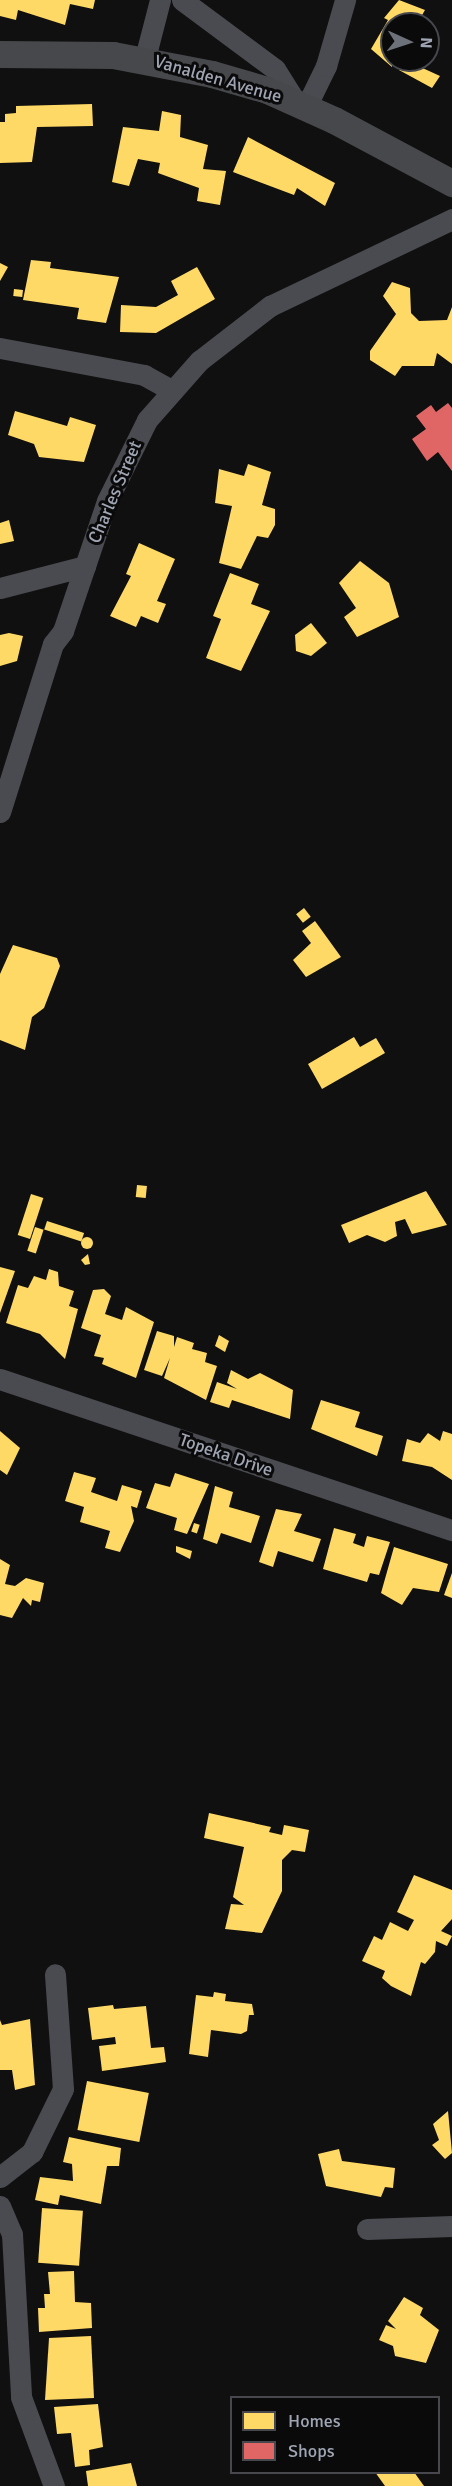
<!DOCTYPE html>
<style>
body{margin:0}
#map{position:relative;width:452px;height:2486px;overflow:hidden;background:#101010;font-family:Signika,sans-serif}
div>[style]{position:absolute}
.homes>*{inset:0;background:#ffd966;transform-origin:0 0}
.round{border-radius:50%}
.shops>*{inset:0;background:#e06666}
.minor>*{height:21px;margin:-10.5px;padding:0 10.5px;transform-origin:10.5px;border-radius:10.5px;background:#4a4b50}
.major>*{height:27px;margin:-13.5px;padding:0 13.5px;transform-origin:13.5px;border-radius:13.5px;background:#46484b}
span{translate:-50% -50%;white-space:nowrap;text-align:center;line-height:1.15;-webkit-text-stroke:6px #0a0a0b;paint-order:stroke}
.street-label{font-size:18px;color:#9fa5b3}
.legend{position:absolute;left:230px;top:2396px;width:210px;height:78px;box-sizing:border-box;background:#0a0a0b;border:2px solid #46484e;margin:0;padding:8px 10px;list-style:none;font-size:18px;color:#9fa5b3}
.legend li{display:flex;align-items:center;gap:12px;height:30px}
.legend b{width:30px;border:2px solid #46484e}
.north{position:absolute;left:380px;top:12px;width:60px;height:60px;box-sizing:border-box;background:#0a0a0b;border:2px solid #46484e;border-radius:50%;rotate:93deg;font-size:16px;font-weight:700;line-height:24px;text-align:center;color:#9fa5b3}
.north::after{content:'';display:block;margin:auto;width:21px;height:27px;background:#6d717a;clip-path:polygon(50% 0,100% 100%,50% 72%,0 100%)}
</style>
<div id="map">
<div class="homes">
<i style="clip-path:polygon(0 0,95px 0,93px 9px,70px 4px,65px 25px,18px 10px,16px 20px,0 16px)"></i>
<i style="clip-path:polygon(399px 0,425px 10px,417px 24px,392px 24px,392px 67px,371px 49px,388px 20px,384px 18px)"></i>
<i style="clip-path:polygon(405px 60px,440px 76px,432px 88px,399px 70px)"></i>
<i style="clip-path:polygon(92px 104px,93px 126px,37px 127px,32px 162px,0 163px,0 122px,5px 122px,5px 114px,16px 113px,16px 106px)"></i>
<i style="clip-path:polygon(162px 111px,181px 115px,180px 137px,208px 145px,203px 169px,226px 171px,220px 205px,197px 201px,199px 188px,158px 173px,160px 163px,138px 159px,129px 186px,112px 182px,123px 127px,159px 131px)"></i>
<i style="clip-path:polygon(248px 137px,335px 183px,325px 206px,297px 188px,294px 195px,233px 172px)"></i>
<i style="clip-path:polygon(31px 260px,51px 262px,50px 268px,119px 277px,106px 323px,77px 319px,79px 308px,23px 300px)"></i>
<i style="clip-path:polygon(0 263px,8px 267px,0 281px)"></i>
<i style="clip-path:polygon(197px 267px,215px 299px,156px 333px,120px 332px,121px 305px,156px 307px,178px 295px,171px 281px)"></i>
<i style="clip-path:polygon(392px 282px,410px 288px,411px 313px,419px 321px,447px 320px,452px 307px,452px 364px,437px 353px,434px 366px,402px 366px,395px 376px,370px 360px,370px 351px,396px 314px,383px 296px)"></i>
<i style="left:14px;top:289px;width:9px;height:7px;rotate:6deg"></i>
<i style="clip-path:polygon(15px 411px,67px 426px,70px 417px,96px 425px,84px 462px,39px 457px,34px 444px,8px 435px)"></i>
<i style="clip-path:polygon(248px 464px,271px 472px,262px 505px,275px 509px,275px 525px,268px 538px,257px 536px,241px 569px,219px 563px,232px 506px,215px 503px,219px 469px,244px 476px)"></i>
<i style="clip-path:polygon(9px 520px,14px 541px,0 544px,0 523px)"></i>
<i style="clip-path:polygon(139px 543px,175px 559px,157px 601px,166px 604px,158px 623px,141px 616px,136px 627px,110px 616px,131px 576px,126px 574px)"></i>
<i style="clip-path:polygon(360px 561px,389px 583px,399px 617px,357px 637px,344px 617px,356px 608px,339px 583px)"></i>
<i style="clip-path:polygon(230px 573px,259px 584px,251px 604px,270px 611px,241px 671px,206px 658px,221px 619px,213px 616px)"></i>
<i style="clip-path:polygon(311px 623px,327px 643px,311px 656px,296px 651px,295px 635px)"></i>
<i style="clip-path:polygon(9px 633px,23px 636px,17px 661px,0 666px,0 635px)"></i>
<i style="left:304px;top:908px;width:11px;height:10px;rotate:52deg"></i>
<i style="clip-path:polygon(315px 921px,341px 957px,306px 977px,293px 960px,311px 943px,302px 931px)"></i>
<i style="clip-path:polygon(13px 945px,57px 958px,60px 966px,44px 1008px,32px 1017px,25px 1050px,0 1040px,0 974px)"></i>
<i style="clip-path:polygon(354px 1037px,360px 1047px,376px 1038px,385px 1053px,322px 1089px,308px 1064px)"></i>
<i style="left:137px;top:1185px;width:10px;height:12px;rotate:6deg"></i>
<i style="clip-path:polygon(426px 1191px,447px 1225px,412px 1234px,405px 1219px,395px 1222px,397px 1236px,385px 1242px,367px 1235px,349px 1243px,341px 1225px)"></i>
<i style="left:31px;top:1194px;width:13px;height:43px;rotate:18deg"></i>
<i style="left:47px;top:1221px;width:39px;height:9px;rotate:18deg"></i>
<i style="left:35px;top:1227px;width:9px;height:25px;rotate:18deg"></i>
<i class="round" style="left:81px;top:1237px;width:12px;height:12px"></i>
<i style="clip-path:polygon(88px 1254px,90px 1264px,85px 1265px,81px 1260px)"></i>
<i style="clip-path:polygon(0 1267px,15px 1271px,0 1313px)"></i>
<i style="clip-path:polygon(49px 1269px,58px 1272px,59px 1286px,74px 1291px,69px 1306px,78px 1309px,65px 1359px,40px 1334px,6px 1323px,18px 1285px,28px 1288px,34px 1276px,46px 1280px)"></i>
<i style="clip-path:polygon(104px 1289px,111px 1296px,105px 1314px,122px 1320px,126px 1307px,154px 1322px,136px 1378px,102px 1364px,104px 1358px,94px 1356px,101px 1335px,81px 1328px,93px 1290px)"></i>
<i style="clip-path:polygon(157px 1331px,174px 1336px,174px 1347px,177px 1337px,194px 1343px,192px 1349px,207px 1353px,205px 1362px,217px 1366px,206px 1400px,164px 1378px,170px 1358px,162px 1376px,144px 1370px)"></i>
<i style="clip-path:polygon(219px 1335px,229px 1341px,225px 1352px,215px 1346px)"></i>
<i style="clip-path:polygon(231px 1370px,248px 1379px,260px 1373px,293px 1390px,290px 1419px,232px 1400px,229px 1408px,210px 1402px,217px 1382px,237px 1389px,227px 1383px)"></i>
<i style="clip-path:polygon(321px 1400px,360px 1412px,355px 1427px,383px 1436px,377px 1456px,311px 1429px)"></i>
<i style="clip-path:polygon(0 1431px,20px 1448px,7px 1475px,0 1470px)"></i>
<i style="clip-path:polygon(443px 1431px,452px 1434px,452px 1480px,432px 1467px,402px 1461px,407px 1439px,420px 1443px,428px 1433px,440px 1441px)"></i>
<i style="clip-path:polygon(74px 1472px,96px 1478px,91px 1492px,117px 1501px,122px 1485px,142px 1491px,137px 1508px,131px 1506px,134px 1521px,120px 1552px,105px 1548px,110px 1531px,80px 1522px,84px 1507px,65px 1501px)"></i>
<i style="clip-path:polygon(175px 1473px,209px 1484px,187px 1534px,174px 1530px,177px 1518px,146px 1508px,155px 1483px,170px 1487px)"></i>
<i style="clip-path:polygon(215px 1486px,233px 1492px,229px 1507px,260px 1516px,251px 1543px,221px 1533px,217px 1544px,203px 1539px)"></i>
<i style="clip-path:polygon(276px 1509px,302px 1514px,294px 1531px,321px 1539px,313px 1562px,278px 1551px,273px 1567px,259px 1562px)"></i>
<i style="left:194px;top:1523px;width:6px;height:9px;rotate:18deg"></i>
<i style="clip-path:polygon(334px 1528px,356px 1534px,353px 1543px,364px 1547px,367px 1536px,390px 1542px,379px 1575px,370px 1573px,367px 1582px,323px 1569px)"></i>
<i style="clip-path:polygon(176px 1546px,192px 1551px,190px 1559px,176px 1552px)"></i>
<i style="clip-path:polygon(394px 1547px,448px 1564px,439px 1592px,413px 1588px,402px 1605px,381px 1593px)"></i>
<i style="clip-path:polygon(0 1559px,10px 1565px,5px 1584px,15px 1586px,26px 1578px,44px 1583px,40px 1602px,32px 1600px,31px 1606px,23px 1598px,12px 1618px,0 1615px)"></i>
<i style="clip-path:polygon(452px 1573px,452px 1598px,444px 1595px)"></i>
<i style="clip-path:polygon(209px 1813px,271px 1827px,269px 1832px,282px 1835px,284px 1825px,309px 1830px,305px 1852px,292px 1850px,282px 1860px,282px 1891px,262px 1933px,225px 1929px,231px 1904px,244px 1905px,233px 1897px,244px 1847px,204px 1838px)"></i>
<i style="clip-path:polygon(414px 1875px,452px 1890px,452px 1919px,441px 1931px,452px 1936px,447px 1946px,436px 1941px,435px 1952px,425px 1964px,421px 1962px,411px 1996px,391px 1986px,382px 1978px,385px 1971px,362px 1961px,374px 1936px,382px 1940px,390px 1922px,408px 1931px,414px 1920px,397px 1912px)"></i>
<i style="clip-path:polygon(214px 1992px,226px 1994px,225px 2001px,252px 2004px,254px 2015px,249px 2015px,247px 2031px,241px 2034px,211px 2030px,208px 2057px,189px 2054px,196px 1995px,213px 1997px)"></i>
<i style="clip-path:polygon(113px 2005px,114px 2009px,146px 2006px,151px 2048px,164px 2047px,166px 2062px,102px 2071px,99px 2046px,116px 2044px,115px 2037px,92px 2040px,88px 2008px)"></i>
<i style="clip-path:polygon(30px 2019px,35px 2085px,15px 2090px,12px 2070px,0 2070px,0 2020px,2px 2025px)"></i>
<i style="left:87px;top:2081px;width:63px;height:50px;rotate:11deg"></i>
<i style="clip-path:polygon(448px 2111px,452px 2153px,445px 2159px,432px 2145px,439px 2140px,433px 2124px)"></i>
<i style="clip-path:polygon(69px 2137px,121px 2148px,119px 2166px,107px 2166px,101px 2204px,60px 2195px,58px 2205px,35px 2200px,40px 2177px,73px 2181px,72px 2164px,63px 2162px)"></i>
<i style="clip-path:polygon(339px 2149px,342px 2161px,395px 2168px,393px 2188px,385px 2187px,381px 2197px,326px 2186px,318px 2154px)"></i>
<i style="left:42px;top:2208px;width:41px;height:55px;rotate:4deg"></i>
<i style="clip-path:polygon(74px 2271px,75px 2302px,91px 2303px,92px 2328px,39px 2332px,38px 2308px,45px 2308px,44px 2294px,50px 2294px,48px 2272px)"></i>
<i style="clip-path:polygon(404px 2297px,423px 2308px,420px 2315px,439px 2330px,426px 2363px,395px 2356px,393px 2346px,379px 2340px,386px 2325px,396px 2329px,388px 2321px)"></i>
<i style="clip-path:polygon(91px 2336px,94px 2398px,45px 2400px,49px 2338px)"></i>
<i style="clip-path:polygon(98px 2404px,103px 2447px,89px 2450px,90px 2465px,75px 2467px,71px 2433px,57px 2434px,54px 2407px)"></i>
<i style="clip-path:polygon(131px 2463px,137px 2486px,88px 2486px,86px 2471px)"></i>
<i style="clip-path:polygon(375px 2472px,414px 2472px,424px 2486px,385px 2486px)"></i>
</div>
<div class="shops">
<i style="clip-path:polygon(448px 403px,452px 408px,452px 471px,438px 452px,427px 461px,412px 439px,426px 429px,416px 416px,431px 405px,436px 412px)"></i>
</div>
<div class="minor">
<i style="left:182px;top:0;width:116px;rotate:36.6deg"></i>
<i style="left:275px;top:69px;width:40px;rotate:58deg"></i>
<i style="left:145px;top:58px;width:60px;rotate:-75.5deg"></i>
<i style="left:306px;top:107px;width:46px;rotate:-64deg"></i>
<i style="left:326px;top:66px;width:69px;rotate:-73.9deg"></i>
<i style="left:0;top:348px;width:147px;rotate:10.6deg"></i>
<i style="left:144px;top:375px;width:31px;rotate:29deg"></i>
<i style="left:0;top:588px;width:88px;rotate:-14.5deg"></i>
<i style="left:0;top:812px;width:176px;rotate:-72.5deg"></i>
<i style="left:53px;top:644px;width:16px;rotate:-52deg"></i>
<i style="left:63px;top:631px;width:137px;rotate:-71.3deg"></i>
<i style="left:107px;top:501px;width:90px;rotate:-63.7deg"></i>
<i style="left:147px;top:420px;width:79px;rotate:-48.6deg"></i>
<i style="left:199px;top:361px;width:90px;rotate:-37.8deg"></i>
<i style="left:270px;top:306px;width:202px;rotate:-25.5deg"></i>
<i style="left:0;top:1379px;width:477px;rotate:18.5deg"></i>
<i style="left:0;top:2177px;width:41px;rotate:-38deg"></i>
<i style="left:32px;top:2152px;width:70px;rotate:-63.8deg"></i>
<i style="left:63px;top:2089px;width:115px;rotate:-94deg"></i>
<i style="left:0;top:2206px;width:30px;rotate:67deg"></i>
<i style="left:12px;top:2234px;width:163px;rotate:86.8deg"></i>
<i style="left:21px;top:2397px;width:95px;rotate:69.7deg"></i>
<i style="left:367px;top:2229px;width:85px;rotate:-2deg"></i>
</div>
<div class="major">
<i style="left:0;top:54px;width:113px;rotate:0.5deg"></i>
<i style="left:113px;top:55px;width:101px;rotate:10.9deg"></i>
<i style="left:212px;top:74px;width:57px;rotate:16.2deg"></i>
<i style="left:267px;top:90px;width:73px;rotate:24.1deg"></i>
<i style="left:334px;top:120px;width:134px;rotate:28.1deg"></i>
</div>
<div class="street-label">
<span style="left:218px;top:79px;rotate:16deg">Vanalden Avenue</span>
<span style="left:115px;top:492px;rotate:-67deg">Charles Street</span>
<span style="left:226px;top:1455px;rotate:19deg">Topeka Drive</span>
</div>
<ul class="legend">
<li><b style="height:16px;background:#ffd966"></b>Homes</li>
<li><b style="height:16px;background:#e06666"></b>Shops</li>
</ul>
<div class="north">N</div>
</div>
